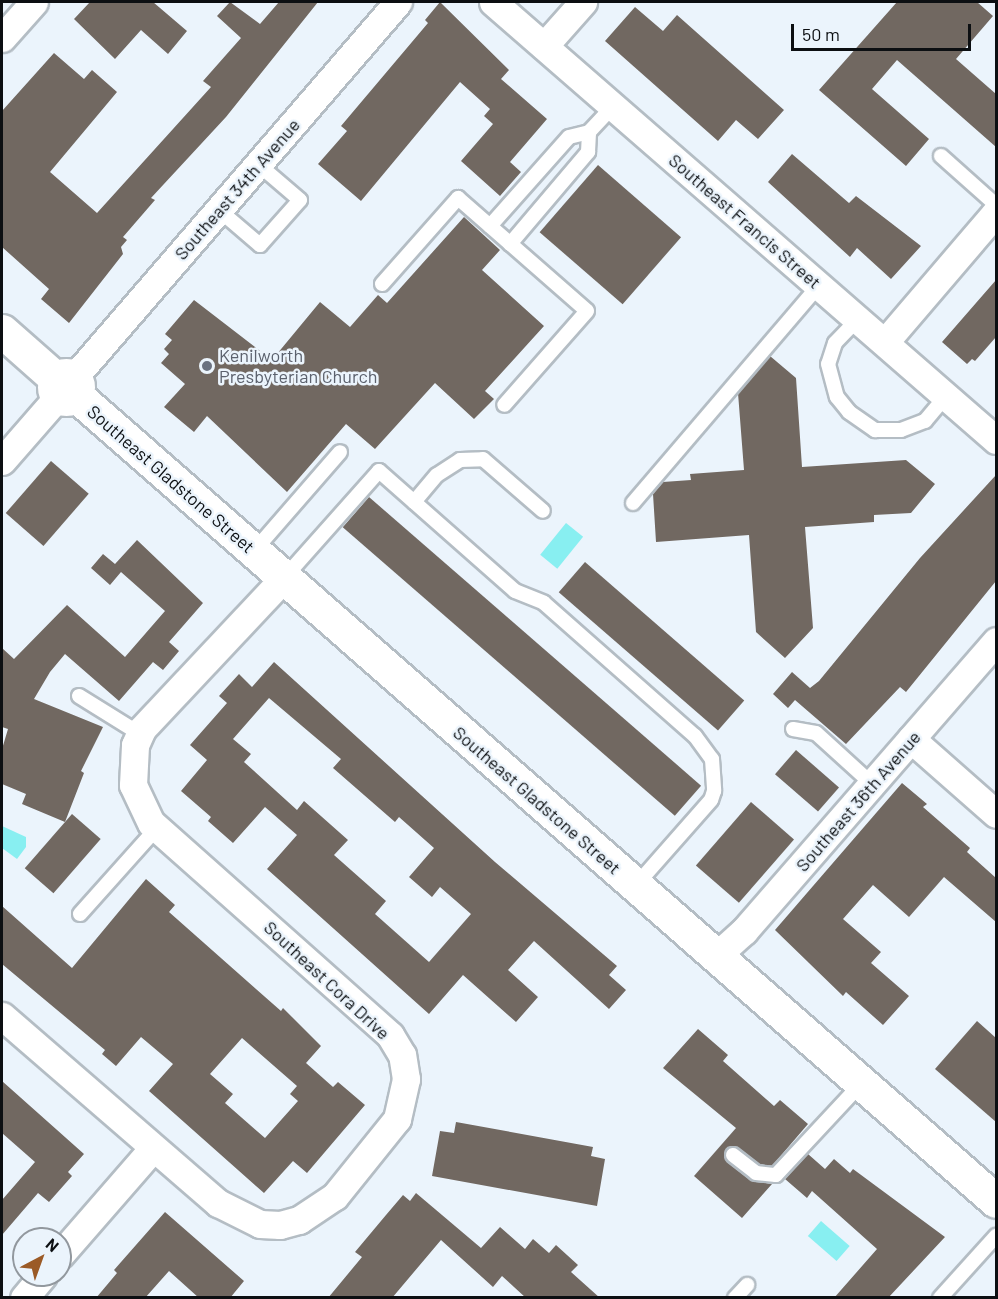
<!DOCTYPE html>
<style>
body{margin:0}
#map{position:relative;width:998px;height:1299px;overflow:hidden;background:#ebf4fc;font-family:Barlow,sans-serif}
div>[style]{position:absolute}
.water>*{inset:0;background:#88eff1;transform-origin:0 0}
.building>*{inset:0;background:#716861;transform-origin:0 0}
.roads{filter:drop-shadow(2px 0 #b4bdc4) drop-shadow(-2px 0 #b4bdc4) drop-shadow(0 2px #b4bdc4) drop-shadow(0 -2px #b4bdc4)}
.lane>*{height:14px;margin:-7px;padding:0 7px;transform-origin:7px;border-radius:7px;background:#fff}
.street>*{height:27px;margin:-13.5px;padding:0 13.5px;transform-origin:13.5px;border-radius:13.5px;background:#fff}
.street>.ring{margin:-13.5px;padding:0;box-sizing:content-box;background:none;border:27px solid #fff;border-radius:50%}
.secondary>*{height:33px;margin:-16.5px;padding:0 16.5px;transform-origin:16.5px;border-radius:16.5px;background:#fff}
.dots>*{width:16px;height:16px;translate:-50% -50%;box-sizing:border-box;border:3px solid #ebf4fc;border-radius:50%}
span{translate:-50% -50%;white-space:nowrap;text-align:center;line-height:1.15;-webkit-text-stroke:5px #ebf4fc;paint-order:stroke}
.street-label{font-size:18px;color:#0c0f12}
.worship-label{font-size:18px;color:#5b616d}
.left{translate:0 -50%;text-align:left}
.frame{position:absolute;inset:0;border:3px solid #0c0f12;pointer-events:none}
.north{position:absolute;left:12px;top:1227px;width:60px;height:60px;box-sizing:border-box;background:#ebf4fc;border:2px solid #92989e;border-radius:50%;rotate:41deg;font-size:16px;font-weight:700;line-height:24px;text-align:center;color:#0c0f12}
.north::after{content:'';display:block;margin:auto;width:21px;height:27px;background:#9b5a26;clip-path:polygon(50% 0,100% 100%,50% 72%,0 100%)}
.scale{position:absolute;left:791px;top:24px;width:180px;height:27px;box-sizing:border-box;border:3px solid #0c0f12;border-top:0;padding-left:8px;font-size:18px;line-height:21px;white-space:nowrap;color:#0c0f12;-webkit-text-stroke:4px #ebf4fc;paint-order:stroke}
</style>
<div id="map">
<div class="water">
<i style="left:566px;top:523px;width:22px;height:41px;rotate:39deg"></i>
<i style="clip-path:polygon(2px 826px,26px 837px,26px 847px,17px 859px,2px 848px)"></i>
<i style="left:821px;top:1221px;width:38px;height:20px;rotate:41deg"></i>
</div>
<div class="building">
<i style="clip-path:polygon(90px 2px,153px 2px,187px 31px,168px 54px,141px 30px,115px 59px,74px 19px)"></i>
<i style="clip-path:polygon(230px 2px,260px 24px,279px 2px,318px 2px,226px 117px,151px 198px,155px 200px,123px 237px,127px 240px,121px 247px,123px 254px,69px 323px,41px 299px,49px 289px,2px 247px,2px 111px,54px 53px,84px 79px,92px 70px,117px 92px,50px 172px,97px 213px,211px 87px,203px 81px,241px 38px,217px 16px)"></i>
<i style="clip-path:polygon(440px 2px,509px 70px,501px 79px,547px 119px,510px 162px,521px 172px,500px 196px,461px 161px,493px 124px,484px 116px,490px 109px,460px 82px,361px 201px,318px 164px,347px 131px,341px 126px,428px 23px,425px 20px)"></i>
<i style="clip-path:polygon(897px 2px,977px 2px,993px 16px,956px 59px,996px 94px,996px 147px,897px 60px,872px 89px,929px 139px,906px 166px,819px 90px)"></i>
<i style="clip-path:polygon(635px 7px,663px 31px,677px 15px,784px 110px,758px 139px,736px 120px,718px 141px,605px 41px)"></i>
<i style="clip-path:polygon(792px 154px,849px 203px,856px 196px,921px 246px,891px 279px,857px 248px,850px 257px,768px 182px)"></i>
<i style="left:598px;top:165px;width:110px;height:89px;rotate:41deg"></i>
<i style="clip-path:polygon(464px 217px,500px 250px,482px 270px,544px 326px,485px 391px,494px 399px,474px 419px,435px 383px,375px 449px,346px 424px,287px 492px,207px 416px,194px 432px,164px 407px,185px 384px,161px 363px,169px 354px,164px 349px,172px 340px,165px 334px,194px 300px,272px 360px,320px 302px,350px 327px,378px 295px,387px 303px)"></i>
<i style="clip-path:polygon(996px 280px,996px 337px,975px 361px,972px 359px,967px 364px,942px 342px)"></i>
<i style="clip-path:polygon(770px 356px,796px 378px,802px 467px,906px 460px,935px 484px,911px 513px,874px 515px,874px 522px,805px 527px,813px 628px,785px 658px,756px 632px,749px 535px,656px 542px,653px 494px,663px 482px,691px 480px,690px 474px,744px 470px,738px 393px)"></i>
<i style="left:51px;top:461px;width:50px;height:69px;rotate:41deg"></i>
<i style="clip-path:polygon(996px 475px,996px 581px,906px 692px,900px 687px,846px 744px,795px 700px,788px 708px,773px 694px,792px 672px,810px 688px,819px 681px,920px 558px)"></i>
<i style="left:369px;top:497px;width:440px;height:40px;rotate:41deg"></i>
<i style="clip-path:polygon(137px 540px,203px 603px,169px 642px,179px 651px,163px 670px,153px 662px,119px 701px,65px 654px,50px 672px,34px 699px,103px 727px,81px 771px,84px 773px,65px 822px,22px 804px,26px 794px,2px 784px,2px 749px,8px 729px,2px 727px,2px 648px,14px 659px,67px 605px,125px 657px,165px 611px,121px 572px,110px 585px,91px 568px,103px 554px,115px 564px)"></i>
<i style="left:585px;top:562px;width:211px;height:40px;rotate:41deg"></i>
<i style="clip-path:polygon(evenodd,274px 662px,495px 862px,617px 966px,609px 975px,626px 990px,609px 1009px,534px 941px,508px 970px,538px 997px,516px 1022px,463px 975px,429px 1014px,267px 869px,297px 835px,265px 807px,233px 843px,208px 821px,211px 817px,181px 791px,207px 760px,190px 745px,227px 703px,219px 696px,239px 674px,252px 687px,274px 662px,269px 698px,341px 759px,333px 768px,395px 822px,399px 817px,434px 848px,409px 877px,432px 897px,440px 887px,471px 914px,429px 962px,375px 914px,386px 901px,334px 855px,348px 840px,304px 801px,297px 810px,244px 762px,251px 754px,233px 739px,269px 698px)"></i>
<i style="left:796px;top:750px;width:57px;height:32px;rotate:41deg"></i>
<i style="clip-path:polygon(902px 783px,927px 804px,923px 807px,970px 848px,967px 852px,996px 878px,996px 922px,944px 877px,909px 917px,873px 885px,843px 919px,881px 952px,871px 963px,909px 996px,883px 1025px,846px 992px,843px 996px,775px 930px)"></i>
<i style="left:751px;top:802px;width:57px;height:84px;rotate:41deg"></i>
<i style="left:72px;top:814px;width:38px;height:72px;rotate:41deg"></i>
<i style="clip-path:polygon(evenodd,146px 879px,175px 905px,169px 912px,281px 1011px,283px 1008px,321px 1046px,306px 1063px,333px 1087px,338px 1082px,365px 1105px,307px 1173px,293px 1161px,264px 1193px,149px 1091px,173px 1064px,141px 1037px,116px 1066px,102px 1054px,105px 1050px,2px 964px,2px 906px,72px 968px,146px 879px,242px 1038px,297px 1086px,290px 1094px,298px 1101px,265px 1138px,225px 1103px,233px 1094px,210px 1074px,242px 1038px)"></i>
<i style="clip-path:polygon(977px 1021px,996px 1038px,996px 1122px,935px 1069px)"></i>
<i style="clip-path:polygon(698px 1029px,728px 1055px,723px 1061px,774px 1106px,780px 1100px,808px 1124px,772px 1166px,759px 1164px,735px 1146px,726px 1150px,727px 1162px,750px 1180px,772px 1184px,742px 1218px,694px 1176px,736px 1128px,663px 1068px)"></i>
<i style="clip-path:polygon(2px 1081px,84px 1154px,68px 1172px,72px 1176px,49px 1202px,38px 1193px,2px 1235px,2px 1200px,35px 1162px,2px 1133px)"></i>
<i style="clip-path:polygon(456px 1122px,593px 1147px,591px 1156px,605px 1159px,597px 1206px,432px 1176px,440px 1131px,454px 1133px)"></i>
<i style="clip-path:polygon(808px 1154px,825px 1169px,834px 1159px,850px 1173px,853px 1169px,945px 1237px,888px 1298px,834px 1298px,877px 1249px,812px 1191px,807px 1198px,785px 1179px)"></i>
<i style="clip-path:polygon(416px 1193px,481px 1248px,500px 1227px,525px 1249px,533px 1239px,549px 1253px,556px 1245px,578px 1265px,571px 1272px,600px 1298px,526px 1298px,502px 1276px,493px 1287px,441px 1240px,392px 1298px,328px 1298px,362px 1257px,355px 1252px,386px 1215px,403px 1195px,410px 1201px)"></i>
<i style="clip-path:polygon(165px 1212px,244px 1281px,230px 1298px,199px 1298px,169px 1271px,145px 1298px,96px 1298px,117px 1273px,114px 1270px)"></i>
</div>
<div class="roads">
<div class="lane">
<i style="left:941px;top:156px;width:74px;rotate:41.7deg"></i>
<i style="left:219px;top:210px;width:54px;rotate:40.5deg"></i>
<i style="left:260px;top:245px;width:60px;rotate:-48.4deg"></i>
<i style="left:300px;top:200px;width:55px;rotate:-139.4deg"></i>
<i style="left:490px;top:226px;width:119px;rotate:-48.4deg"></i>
<i style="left:569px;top:137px;width:21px;rotate:-14deg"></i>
<i style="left:589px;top:132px;width:35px;rotate:-47deg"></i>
<i style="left:510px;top:244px;width:121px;rotate:-49.7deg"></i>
<i style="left:588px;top:152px;width:20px;rotate:-87deg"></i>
<i style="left:382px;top:284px;width:115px;rotate:-48.5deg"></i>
<i style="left:458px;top:198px;width:171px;rotate:41.2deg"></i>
<i style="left:587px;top:311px;width:125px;rotate:131.4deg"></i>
<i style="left:858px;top:319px;width:33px;rotate:134deg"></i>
<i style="left:835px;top:343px;width:22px;rotate:108deg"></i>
<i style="left:828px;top:364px;width:34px;rotate:75deg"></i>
<i style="left:837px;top:397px;width:19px;rotate:51deg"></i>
<i style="left:849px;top:412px;width:32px;rotate:35deg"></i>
<i style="left:875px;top:430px;width:26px"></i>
<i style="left:901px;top:430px;width:26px;rotate:-21deg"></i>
<i style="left:925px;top:421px;width:33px;rotate:-50deg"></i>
<i style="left:414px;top:502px;width:35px;rotate:-50deg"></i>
<i style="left:437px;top:475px;width:27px;rotate:-33deg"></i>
<i style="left:460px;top:460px;width:23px;rotate:-2deg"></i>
<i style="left:483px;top:459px;width:79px;rotate:40.9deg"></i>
<i style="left:633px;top:503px;width:287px;rotate:-49.5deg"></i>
<i style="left:254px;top:551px;width:131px;rotate:-49deg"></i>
<i style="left:284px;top:578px;width:143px;rotate:-48.4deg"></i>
<i style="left:379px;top:471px;width:181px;rotate:41.4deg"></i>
<i style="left:515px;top:591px;width:31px;rotate:22deg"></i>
<i style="left:544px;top:603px;width:201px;rotate:41.4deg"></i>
<i style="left:695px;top:736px;width:29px;rotate:54deg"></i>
<i style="left:712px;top:759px;width:32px;rotate:86deg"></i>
<i style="left:714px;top:791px;width:9px;rotate:108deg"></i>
<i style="left:711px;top:800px;width:113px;rotate:131.4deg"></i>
<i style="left:79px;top:696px;width:72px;rotate:31.9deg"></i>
<i style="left:793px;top:729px;width:23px;rotate:10deg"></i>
<i style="left:816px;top:733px;width:76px;rotate:42.3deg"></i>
<i style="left:80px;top:914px;width:115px;rotate:-48.2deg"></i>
<i style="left:733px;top:1155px;width:29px;rotate:38deg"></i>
<i style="left:756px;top:1173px;width:20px;rotate:6deg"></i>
<i style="left:776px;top:1175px;width:125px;rotate:-47deg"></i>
<i style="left:735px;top:1298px;width:18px;rotate:-47deg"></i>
<i style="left:940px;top:1298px;width:84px;rotate:-47.9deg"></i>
</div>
<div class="street">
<i style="left:493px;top:2px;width:667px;rotate:41.05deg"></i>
<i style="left:2px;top:38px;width:48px;rotate:-48.4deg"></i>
<i style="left:544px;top:46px;width:59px;rotate:-48.4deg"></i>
<i style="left:885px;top:342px;width:171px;rotate:-49.5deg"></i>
<i class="ring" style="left:51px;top:372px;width:3px;height:3px"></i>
<i style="left:76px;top:375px;width:493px;rotate:-49.2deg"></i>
<i style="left:2px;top:461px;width:82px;rotate:-48.9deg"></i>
<i style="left:911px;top:739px;width:113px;rotate:41.4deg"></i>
<i style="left:715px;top:957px;width:39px;rotate:-42deg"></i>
<i style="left:744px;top:931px;width:384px;rotate:-49deg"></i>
<i style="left:2px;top:1016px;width:286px;rotate:40.9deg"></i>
<i style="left:218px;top:1203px;width:47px;rotate:26.6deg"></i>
<i style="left:260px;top:1224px;width:20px;rotate:3deg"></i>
<i style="left:280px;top:1225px;width:20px;rotate:-15deg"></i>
<i style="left:299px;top:1220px;width:43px;rotate:-33.7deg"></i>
<i style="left:335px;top:1196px;width:99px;rotate:-51.2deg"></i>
<i style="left:397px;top:1119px;width:41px;rotate:-77.3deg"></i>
<i style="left:406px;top:1079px;width:24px;rotate:-99deg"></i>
<i style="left:402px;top:1055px;width:23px;rotate:-121deg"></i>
<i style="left:390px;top:1035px;width:319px;rotate:-138.4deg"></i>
<i style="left:151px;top:823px;width:42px;rotate:-115.3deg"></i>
<i style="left:133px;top:785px;width:40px;rotate:-87.1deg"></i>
<i style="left:135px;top:745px;width:17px;rotate:-66deg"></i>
<i style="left:142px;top:729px;width:207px;rotate:-46.8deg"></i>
<i style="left:60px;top:1255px;width:142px;rotate:-49deg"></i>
<i style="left:24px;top:1298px;width:30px;rotate:-50deg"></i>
</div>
<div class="secondary">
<i style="left:2px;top:331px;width:69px;rotate:41.5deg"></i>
<i style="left:78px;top:397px;width:1220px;rotate:41.21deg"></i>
</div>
</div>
<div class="dots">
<i style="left:207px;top:366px;background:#6b7280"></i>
</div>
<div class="street-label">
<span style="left:237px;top:189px;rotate:-49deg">Southeast 34th Avenue</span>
<span style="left:745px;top:221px;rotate:41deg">Southeast Francis Street</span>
<span style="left:171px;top:479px;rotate:41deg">Southeast Gladstone Street</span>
<span style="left:537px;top:800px;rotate:41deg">Southeast Gladstone Street</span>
<span style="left:858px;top:801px;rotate:-49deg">Southeast 36th Avenue</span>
<span style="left:327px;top:980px;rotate:43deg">Southeast Cora Drive</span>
</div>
<div class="worship-label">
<span class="left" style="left:219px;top:366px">Kenilworth<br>Presbyterian Church</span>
</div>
<div class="frame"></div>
<div class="north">N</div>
<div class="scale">50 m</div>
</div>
